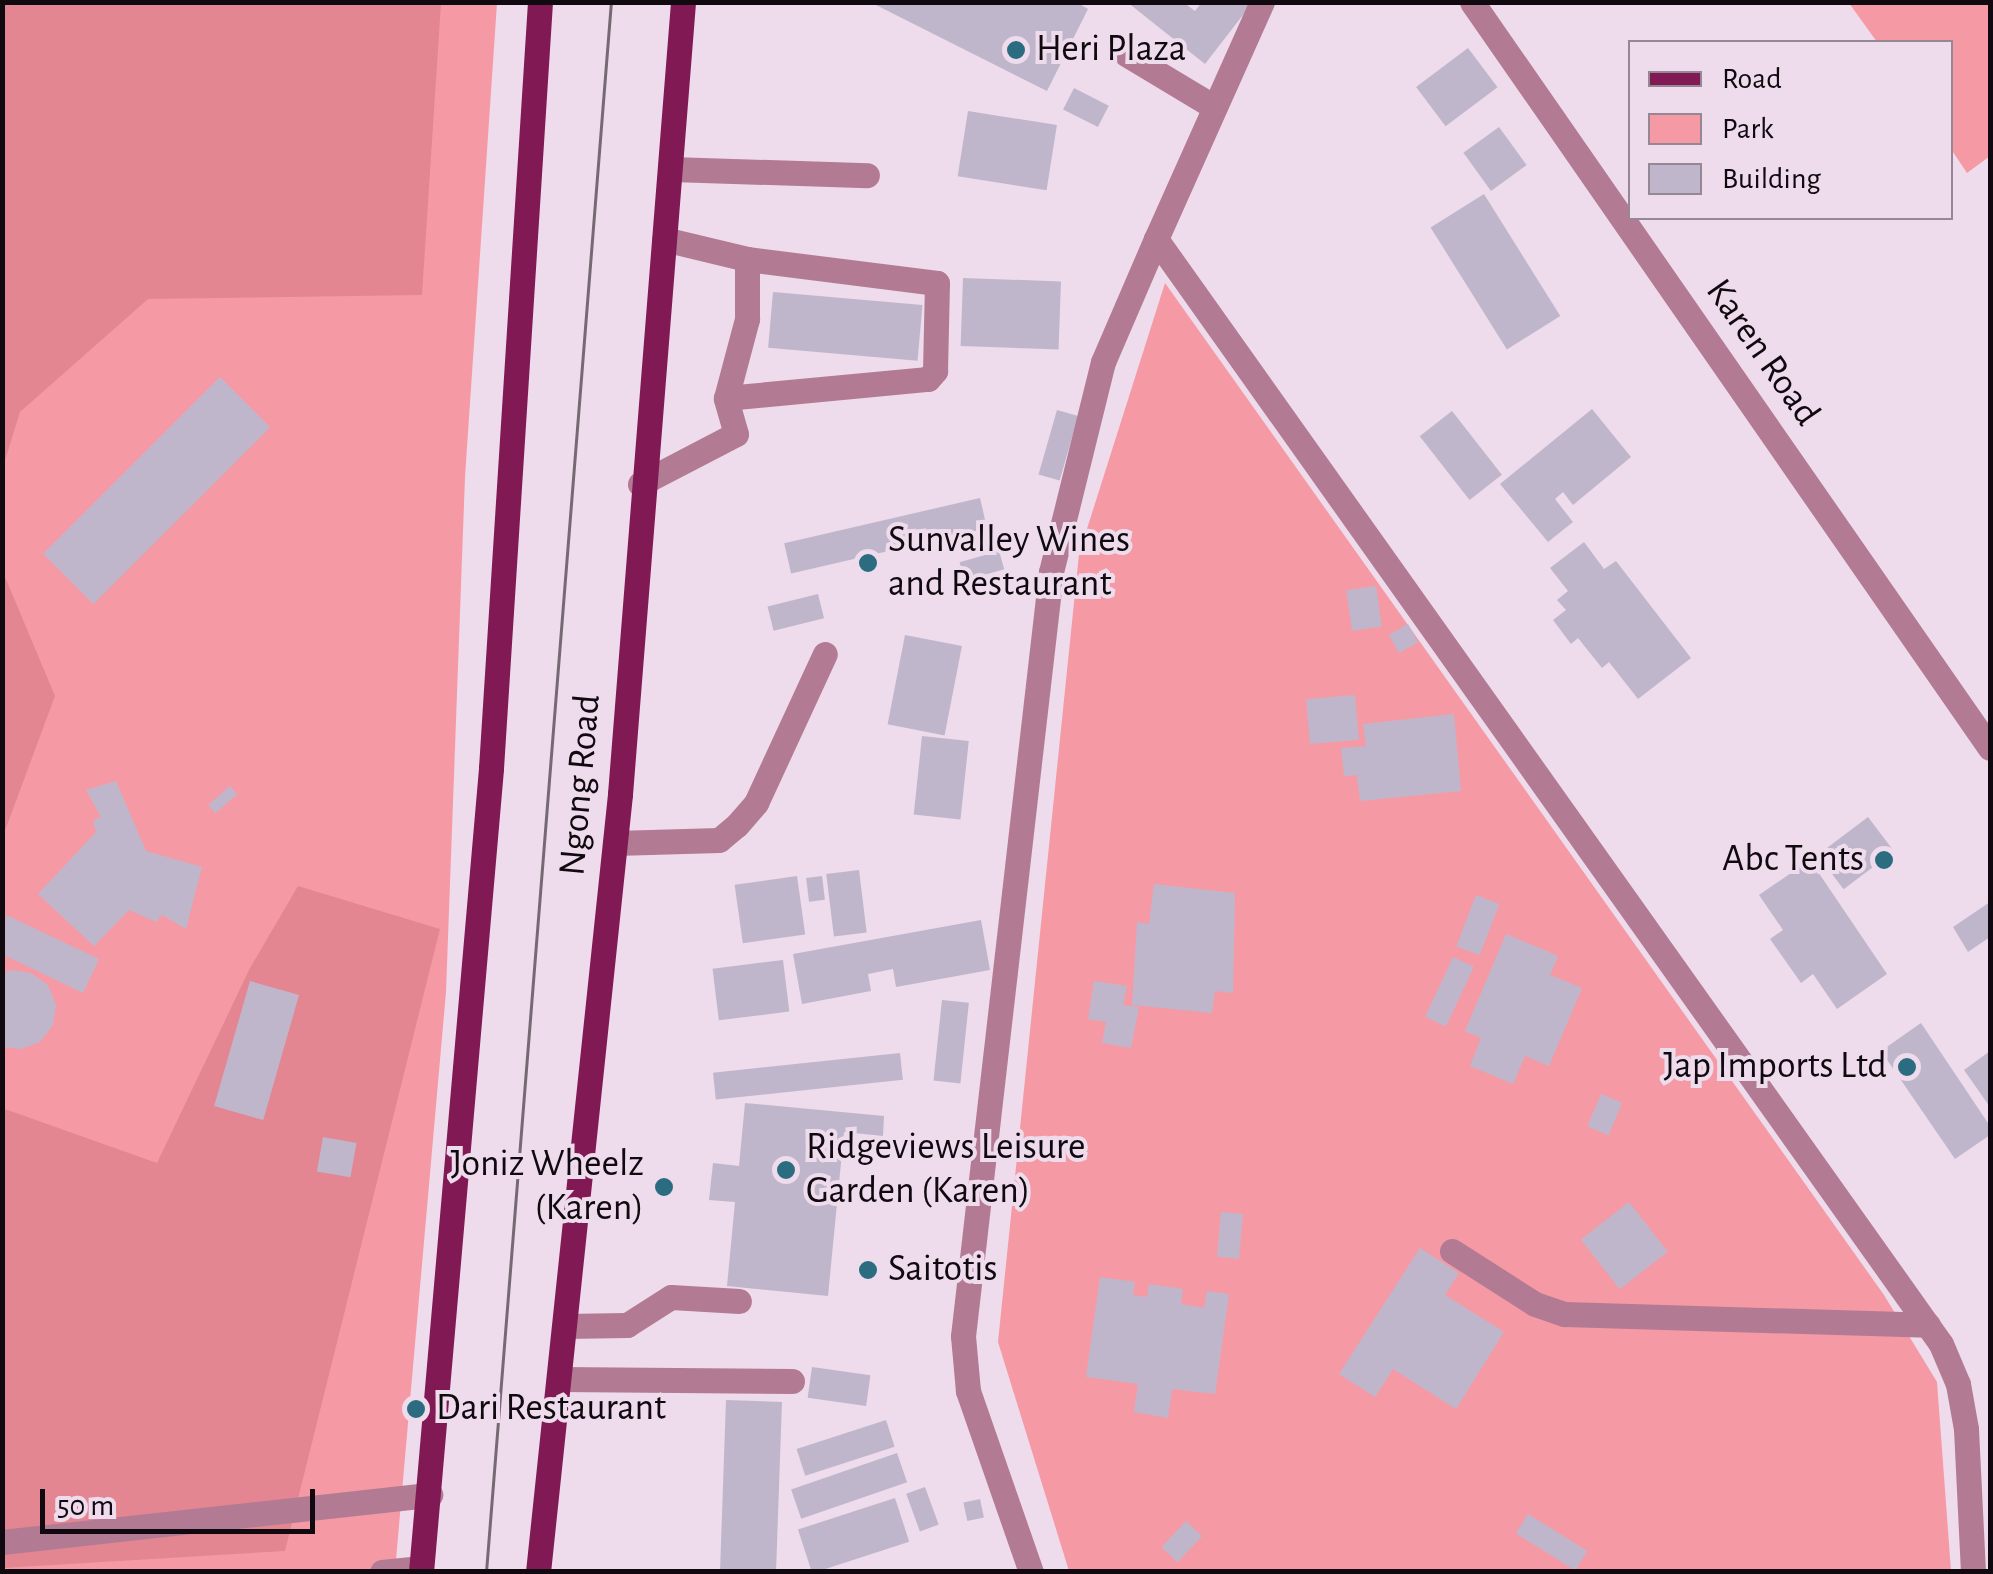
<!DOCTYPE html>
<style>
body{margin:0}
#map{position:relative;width:1993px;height:1574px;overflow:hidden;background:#eedbec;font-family:"Alegreya Sans",sans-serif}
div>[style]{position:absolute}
.green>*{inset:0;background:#f59aa5}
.forest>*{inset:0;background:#e38692}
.building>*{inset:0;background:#c0b6cb;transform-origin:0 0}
.minor>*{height:25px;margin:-12.5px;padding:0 12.5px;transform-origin:12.5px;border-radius:12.5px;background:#b37a94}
.major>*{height:25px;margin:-12.5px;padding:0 12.5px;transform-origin:12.5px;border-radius:12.5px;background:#801954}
.tram>*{height:2.5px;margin:-1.25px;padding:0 1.25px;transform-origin:1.25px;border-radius:1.25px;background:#766974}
.dots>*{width:28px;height:28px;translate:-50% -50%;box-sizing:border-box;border:5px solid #eedbec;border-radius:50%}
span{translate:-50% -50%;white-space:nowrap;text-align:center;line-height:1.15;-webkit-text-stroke:8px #eedbec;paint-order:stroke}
.poi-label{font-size:38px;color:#10090f}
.left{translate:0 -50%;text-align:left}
.right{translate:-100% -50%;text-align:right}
.street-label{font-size:38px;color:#10090f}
.frame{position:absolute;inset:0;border:5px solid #10090f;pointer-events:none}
.legend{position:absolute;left:1628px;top:40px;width:325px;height:180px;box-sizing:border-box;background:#eedbec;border:2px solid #958794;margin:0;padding:12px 18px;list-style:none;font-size:30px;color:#10090f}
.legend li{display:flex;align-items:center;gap:20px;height:50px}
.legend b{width:50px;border:2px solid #958794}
.scale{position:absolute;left:40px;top:1489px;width:275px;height:45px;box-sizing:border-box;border:5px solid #10090f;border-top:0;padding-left:12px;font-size:30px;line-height:35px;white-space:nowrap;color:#10090f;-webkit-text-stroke:8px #eedbec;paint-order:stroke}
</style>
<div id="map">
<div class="green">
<i style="clip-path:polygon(3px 3px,497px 3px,465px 477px,446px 992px,395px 1571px,3px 1572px)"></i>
<i style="clip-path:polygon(1849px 3px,1990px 3px,1990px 156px,1967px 173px,1951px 149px,1950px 42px,1877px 42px)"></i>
<i style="clip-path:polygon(1165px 283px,1884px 1295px,1937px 1382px,1951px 1571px,1069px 1571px,998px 1342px,1079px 554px)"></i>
</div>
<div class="forest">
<i style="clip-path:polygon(3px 2px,441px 3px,422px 295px,148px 299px,20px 412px,3px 467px)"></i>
<i style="clip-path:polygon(3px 572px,55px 696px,3px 836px,2px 836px)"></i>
<i style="clip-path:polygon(298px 886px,440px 929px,285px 1551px,3px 1568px,2px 1108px,157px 1163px,250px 968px)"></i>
</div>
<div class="building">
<i style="clip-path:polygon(870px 2px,1076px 2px,1088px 9px,1047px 91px)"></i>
<i style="clip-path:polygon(1127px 2px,1183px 2px,1195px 11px,1202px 2px,1253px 2px,1205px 64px)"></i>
<i style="left:1468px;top:48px;width:49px;height:65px;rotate:53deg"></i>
<i style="left:1074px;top:88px;width:39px;height:24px;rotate:27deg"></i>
<i style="left:968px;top:111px;width:90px;height:66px;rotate:9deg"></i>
<i style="left:1499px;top:127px;width:47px;height:44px;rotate:54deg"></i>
<i style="left:1484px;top:194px;width:144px;height:63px;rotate:58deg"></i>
<i style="left:963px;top:278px;width:98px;height:68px;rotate:2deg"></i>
<i style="left:773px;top:292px;width:150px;height:56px;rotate:5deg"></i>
<i style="left:220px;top:377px;width:71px;height:250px;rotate:45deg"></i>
<i style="clip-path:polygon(1592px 409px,1631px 457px,1573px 505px,1563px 492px,1555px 499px,1573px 522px,1548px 542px,1500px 484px)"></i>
<i style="left:1057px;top:410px;width:22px;height:67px;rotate:16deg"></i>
<i style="left:1452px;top:411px;width:81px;height:41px;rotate:52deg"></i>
<i style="left:980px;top:498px;width:31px;height:201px;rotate:77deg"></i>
<i style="clip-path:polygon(1584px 542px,1604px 569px,1616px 561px,1691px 658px,1638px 699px,1609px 662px,1602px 668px,1578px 638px,1571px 644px,1553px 620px,1566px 610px,1557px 600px,1568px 591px,1550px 568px)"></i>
<i style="left:999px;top:551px;width:19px;height:41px;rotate:74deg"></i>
<i style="left:1376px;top:586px;width:41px;height:30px;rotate:82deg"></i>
<i style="left:818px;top:594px;width:25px;height:52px;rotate:76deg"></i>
<i style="left:1408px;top:624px;width:21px;height:22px;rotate:61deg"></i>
<i style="left:905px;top:635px;width:58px;height:91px;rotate:11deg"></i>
<i style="left:1355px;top:695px;width:45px;height:49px;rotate:85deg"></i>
<i style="clip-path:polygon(1454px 714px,1461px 791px,1360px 801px,1357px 775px,1344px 776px,1341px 748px,1366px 746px,1363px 724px)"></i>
<i style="left:922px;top:736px;width:47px;height:79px;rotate:6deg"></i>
<i style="clip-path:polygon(116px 781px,146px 851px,202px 867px,186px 929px,162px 915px,156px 922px,129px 910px,94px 946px,38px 894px,96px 832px,93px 820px,101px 817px,86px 790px)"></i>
<i style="left:230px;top:786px;width:11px;height:29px;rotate:49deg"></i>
<i style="left:1868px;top:817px;width:43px;height:63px;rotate:53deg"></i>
<i style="clip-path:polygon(1810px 860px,1887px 974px,1837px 1009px,1813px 974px,1801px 983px,1770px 939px,1783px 930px,1759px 895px)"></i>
<i style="left:859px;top:870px;width:63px;height:33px;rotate:83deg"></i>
<i style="left:797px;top:876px;width:59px;height:63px;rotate:82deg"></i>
<i style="left:822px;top:876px;width:24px;height:16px;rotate:83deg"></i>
<i style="clip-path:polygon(1154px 884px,1235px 893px,1233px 993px,1215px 991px,1212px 1013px,1132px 1005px,1137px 922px,1149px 924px)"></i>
<i style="left:1476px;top:895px;width:25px;height:55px;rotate:21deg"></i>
<i style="clip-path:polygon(1990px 902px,1990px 937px,1968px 952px,1953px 927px)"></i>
<i style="clip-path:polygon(6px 915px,99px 959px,83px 993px,2px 954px)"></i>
<i style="clip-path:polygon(981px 920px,990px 970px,896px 987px,893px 969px,868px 974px,871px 991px,802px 1004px,793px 954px)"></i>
<i style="clip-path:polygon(1506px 934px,1558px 956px,1550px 975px,1582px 988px,1549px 1066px,1525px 1056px,1513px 1084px,1470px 1066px,1481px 1038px,1465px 1031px)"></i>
<i style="left:1453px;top:957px;width:23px;height:66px;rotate:25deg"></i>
<i style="left:783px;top:960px;width:52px;height:71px;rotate:83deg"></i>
<i style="clip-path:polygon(11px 970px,31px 973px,48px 985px,56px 1005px,53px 1025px,40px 1042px,21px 1049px,2px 1047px,2px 974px)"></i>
<i style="left:250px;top:981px;width:51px;height:130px;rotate:16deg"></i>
<i style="clip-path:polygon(1094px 981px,1127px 986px,1123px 1005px,1139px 1007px,1131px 1048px,1102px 1043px,1106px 1022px,1088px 1019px)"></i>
<i style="left:942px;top:1000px;width:27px;height:81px;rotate:6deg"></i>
<i style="clip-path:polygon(1921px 1023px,1990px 1126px,1990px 1135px,1955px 1159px,1881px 1051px)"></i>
<i style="clip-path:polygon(1990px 1051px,1990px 1107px,1964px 1070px)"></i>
<i style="left:900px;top:1053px;width:27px;height:188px;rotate:84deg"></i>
<i style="left:1601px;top:1094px;width:23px;height:35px;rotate:23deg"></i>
<i style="clip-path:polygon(745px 1103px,884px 1116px,883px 1136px,844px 1132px,828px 1296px,727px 1286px,735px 1202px,709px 1200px,713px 1163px,739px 1166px)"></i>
<i style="left:323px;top:1137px;width:34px;height:35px;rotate:10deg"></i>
<i style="left:1629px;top:1202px;width:63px;height:61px;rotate:52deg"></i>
<i style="left:1221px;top:1212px;width:22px;height:45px;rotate:5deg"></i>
<i style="clip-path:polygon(1420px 1248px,1459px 1273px,1445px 1295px,1504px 1332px,1456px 1409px,1393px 1369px,1375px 1397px,1339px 1374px)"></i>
<i style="clip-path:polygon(1100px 1277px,1135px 1282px,1133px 1295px,1147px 1297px,1149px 1284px,1183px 1289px,1181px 1304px,1204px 1308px,1207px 1291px,1229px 1294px,1215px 1394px,1172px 1389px,1168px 1418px,1134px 1412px,1138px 1384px,1086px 1377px)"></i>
<i style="left:812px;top:1367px;width:59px;height:31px;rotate:8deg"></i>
<i style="left:726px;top:1400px;width:56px;height:172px;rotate:2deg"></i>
<i style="left:886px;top:1420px;width:28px;height:94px;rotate:72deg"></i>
<i style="left:897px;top:1453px;width:31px;height:112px;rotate:71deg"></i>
<i style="left:925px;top:1487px;width:40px;height:20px;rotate:70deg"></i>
<i style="left:895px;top:1498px;width:46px;height:102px;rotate:72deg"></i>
<i style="left:980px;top:1499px;width:19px;height:17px;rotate:78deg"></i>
<i style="left:1528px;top:1514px;width:70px;height:23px;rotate:32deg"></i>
<i style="left:1186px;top:1521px;width:22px;height:36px;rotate:43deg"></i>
</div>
<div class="minor">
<i style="left:1262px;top:2px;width:260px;rotate:114.1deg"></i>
<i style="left:1156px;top:239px;width:1355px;rotate:54.61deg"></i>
<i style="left:1941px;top:1344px;width:43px;rotate:67deg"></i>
<i style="left:1958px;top:1384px;width:46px;rotate:79.9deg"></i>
<i style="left:1966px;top:1429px;width:143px;rotate:87.2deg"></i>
<i style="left:1472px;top:2px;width:908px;rotate:55.23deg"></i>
<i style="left:1126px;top:54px;width:99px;rotate:31deg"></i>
<i style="left:671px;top:169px;width:196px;rotate:1.8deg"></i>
<i style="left:726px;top:398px;width:203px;rotate:-5.4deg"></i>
<i style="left:928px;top:379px;width:11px;rotate:-49deg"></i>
<i style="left:935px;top:371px;width:88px;rotate:-88.7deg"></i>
<i style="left:937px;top:283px;width:192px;rotate:-172.8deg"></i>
<i style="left:640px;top:484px;width:108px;rotate:-27.5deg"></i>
<i style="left:736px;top:434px;width:37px;rotate:-106deg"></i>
<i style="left:726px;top:398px;width:82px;rotate:-75.1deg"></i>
<i style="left:747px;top:319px;width:60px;rotate:-90deg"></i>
<i style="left:747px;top:259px;width:85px;rotate:-166.5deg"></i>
<i style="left:615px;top:843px;width:104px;rotate:-1.7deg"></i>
<i style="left:719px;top:840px;width:23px;rotate:-40deg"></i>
<i style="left:737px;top:825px;width:29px;rotate:-49deg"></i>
<i style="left:756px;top:803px;width:164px;rotate:-65.2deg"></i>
<i style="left:1452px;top:1251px;width:98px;rotate:32.6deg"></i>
<i style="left:1535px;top:1304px;width:31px;rotate:19deg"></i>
<i style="left:1564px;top:1314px;width:364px;rotate:1.7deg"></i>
<i style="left:565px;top:1326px;width:62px;rotate:-0.9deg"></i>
<i style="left:627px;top:1325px;width:52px;rotate:-32.5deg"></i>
<i style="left:671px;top:1297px;width:68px;rotate:3.4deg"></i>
<i style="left:559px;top:1379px;width:233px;rotate:0.5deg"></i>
<i style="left:2px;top:1542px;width:431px;rotate:-6.3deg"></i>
<i style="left:382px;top:1572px;width:39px;rotate:-6deg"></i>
<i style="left:1031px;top:1572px;width:192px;rotate:-109.2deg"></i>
<i style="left:968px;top:1391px;width:55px;rotate:-95.2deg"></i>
<i style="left:963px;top:1336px;width:769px;rotate:-83.43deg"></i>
<i style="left:1051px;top:572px;width:216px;rotate:-76.1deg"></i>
<i style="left:1103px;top:362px;width:134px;rotate:-66.7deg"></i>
</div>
<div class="major">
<i style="left:421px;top:1572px;width:807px;rotate:-85.02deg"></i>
<i style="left:491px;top:768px;width:768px;rotate:-86.34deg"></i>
<i style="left:538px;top:1572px;width:782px;rotate:-83.98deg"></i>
<i style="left:620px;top:794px;width:795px;rotate:-85.45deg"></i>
</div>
<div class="tram">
<i style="left:486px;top:1572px;width:1575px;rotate:-85.45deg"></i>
</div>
<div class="dots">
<i style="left:1016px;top:50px;background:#2b6c80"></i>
<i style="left:868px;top:563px;background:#2b6c80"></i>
<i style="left:1884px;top:860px;background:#2b6c80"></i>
<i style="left:1907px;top:1067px;background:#2b6c80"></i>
<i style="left:786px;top:1170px;background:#2b6c80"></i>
<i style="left:664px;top:1187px;background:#2b6c80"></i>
<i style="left:868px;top:1270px;background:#2b6c80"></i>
<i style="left:416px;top:1409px;background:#2b6c80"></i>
</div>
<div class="poi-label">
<span class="left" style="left:1036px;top:50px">Heri Plaza</span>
<span class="left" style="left:888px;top:563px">Sunvalley Wines<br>and Restaurant</span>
<span class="right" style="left:1864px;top:860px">Abc Tents</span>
<span class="right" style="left:1887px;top:1067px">Jap Imports Ltd</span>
<span class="left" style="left:806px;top:1170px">Ridgeviews Leisure<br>Garden (Karen)</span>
<span class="right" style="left:644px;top:1187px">Joniz Wheelz<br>(Karen)</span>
<span class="left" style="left:888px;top:1270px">Saitotis</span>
<span class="left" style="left:436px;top:1409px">Dari Restaurant</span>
</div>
<div class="street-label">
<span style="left:1762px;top:353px;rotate:55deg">Karen Road</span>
<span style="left:581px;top:785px;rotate:-85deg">Ngong Road</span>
</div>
<div class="frame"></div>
<ul class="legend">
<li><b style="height:12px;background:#801954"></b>Road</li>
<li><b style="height:28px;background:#f59aa5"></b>Park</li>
<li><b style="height:28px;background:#c0b6cb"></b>Building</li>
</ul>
<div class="scale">50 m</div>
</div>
